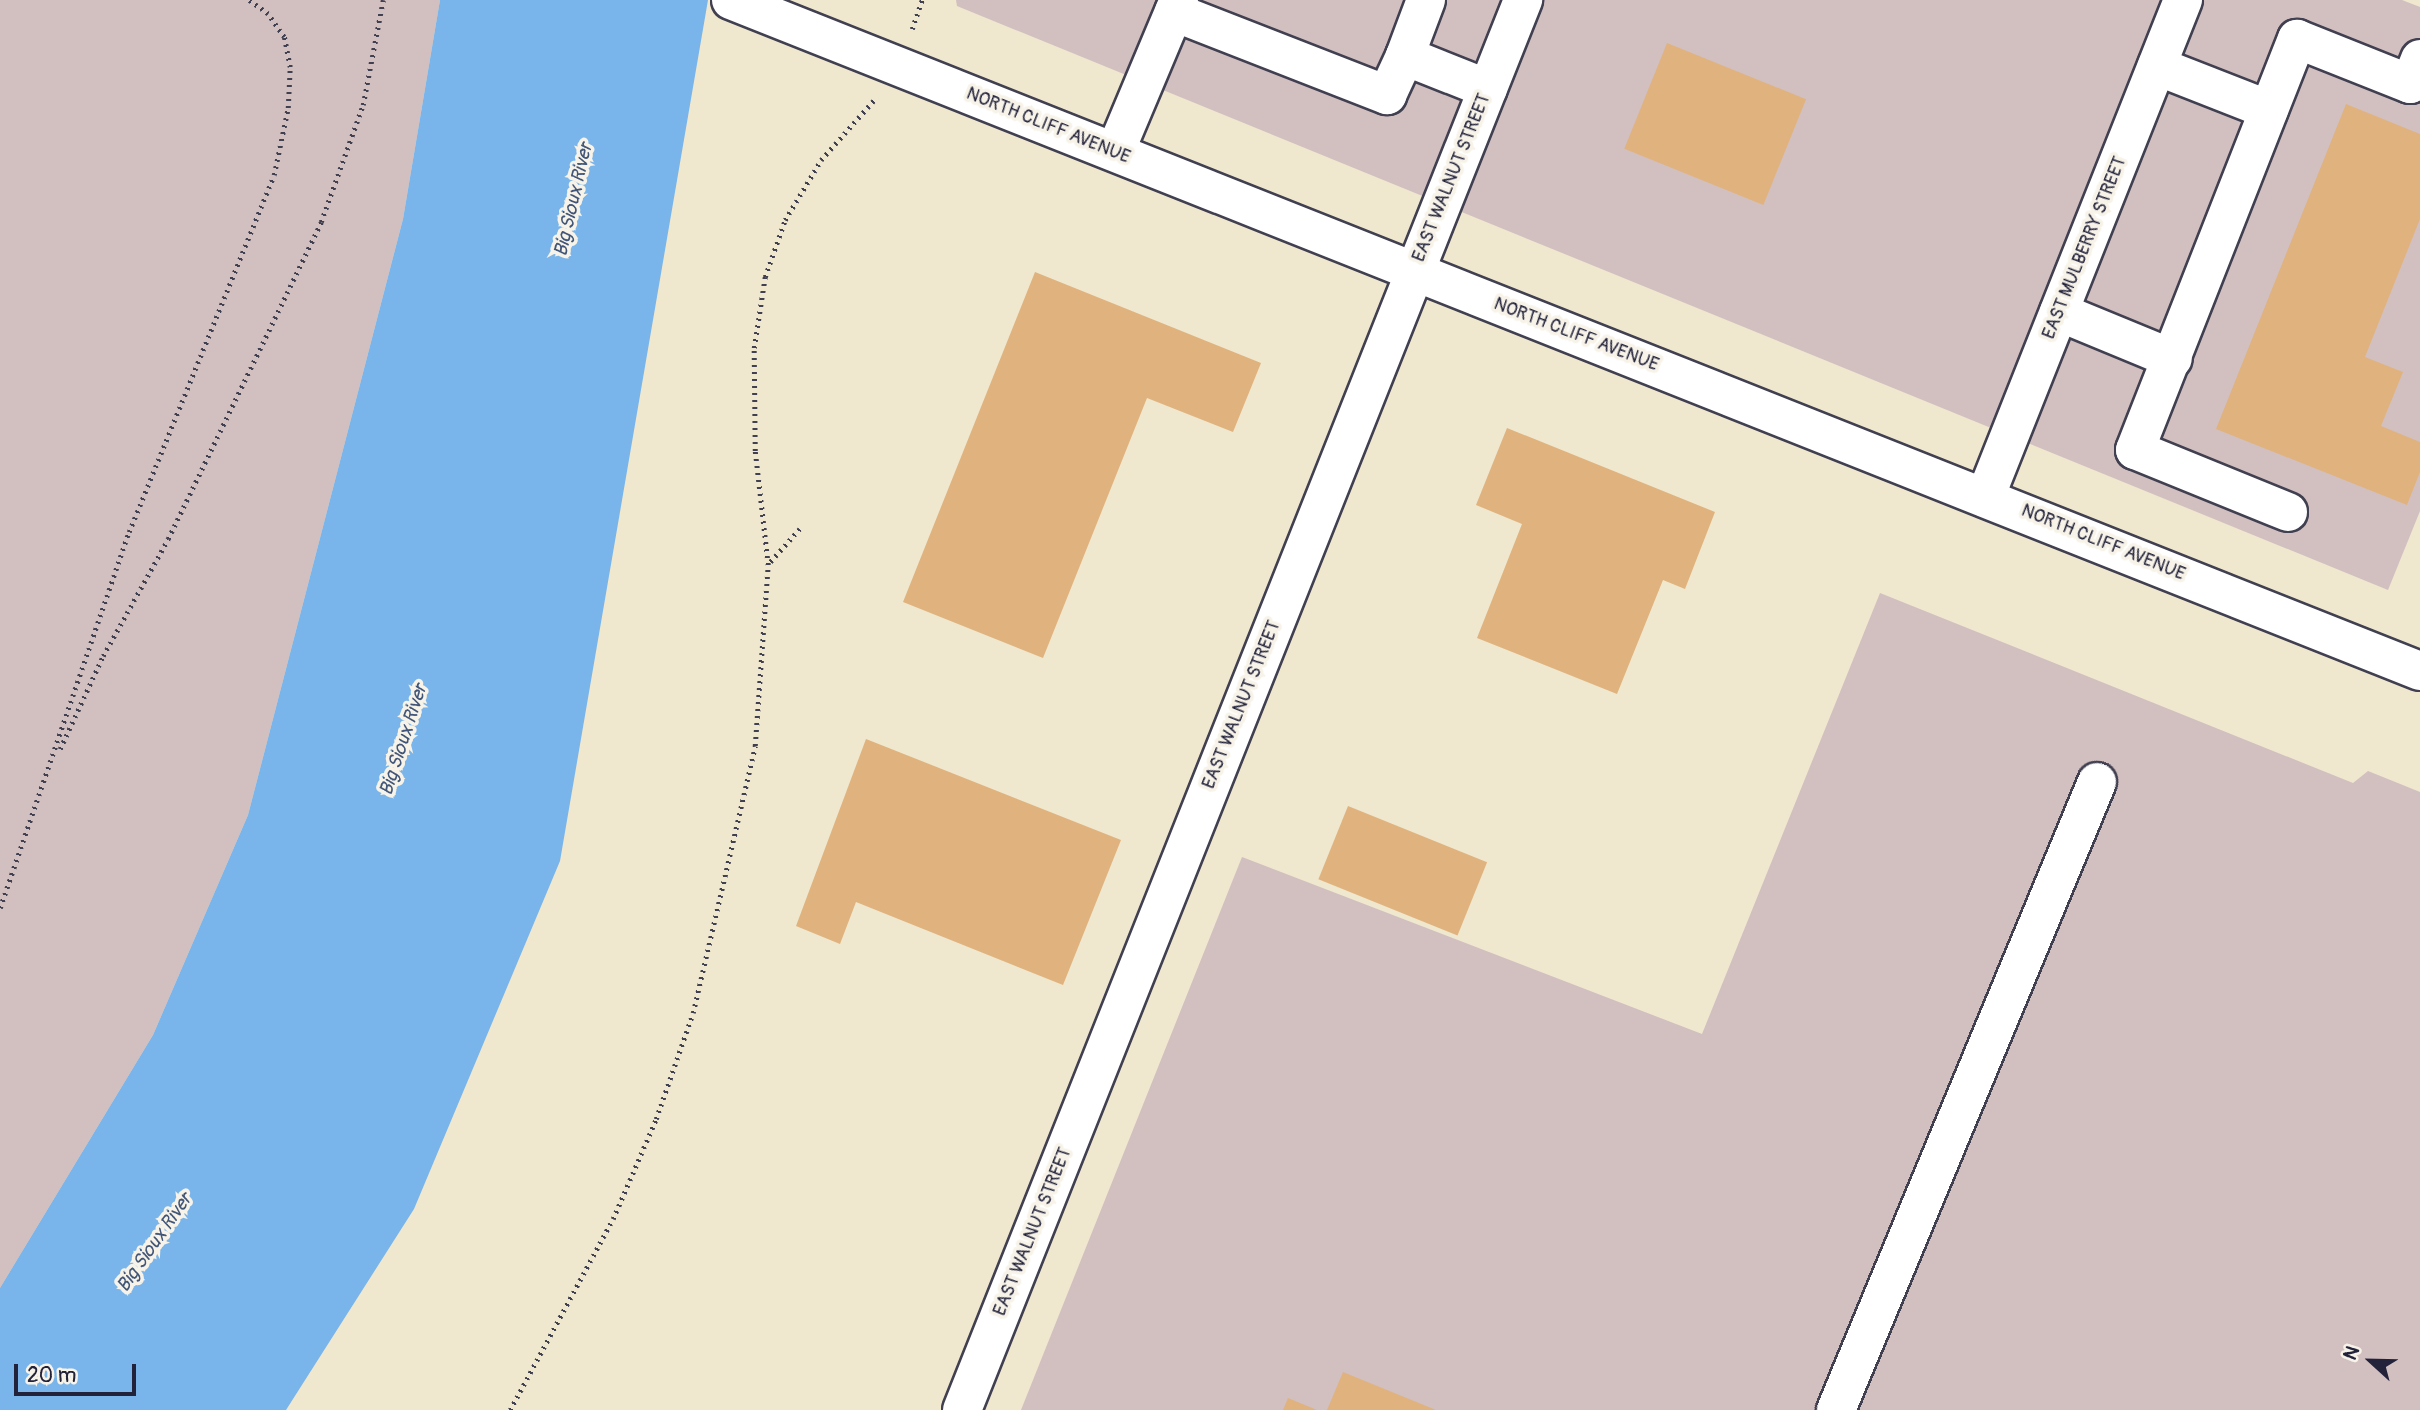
<!DOCTYPE html>
<style>
body{margin:0}
#map{position:relative;width:2420px;height:1410px;overflow:hidden;background:#efe7ce;font-family:Pangolin,sans-serif}
div>[style]{position:absolute}
.industrial>*{inset:0;background:#d2bfc0}
.water>*{inset:0;background:#79b4ea}
.building>*{inset:0;background:#e0b37e;transform-origin:0 0}
.path>*{height:4.5px;margin-top:-2.25px;transform-origin:0;background:repeating-linear-gradient(90deg,#414051 0 2px,transparent 0 7px)}
.roads{filter:drop-shadow(2px 0 #414051) drop-shadow(-2px 0 #414051) drop-shadow(0 2px #414051) drop-shadow(0 -2px #414051)}
.minor>*{height:38px;margin:-19px;padding:0 19px;transform-origin:19px;border-radius:19px;background:#fff}
.major>*{height:38px;margin:-19px;padding:0 19px;transform-origin:19px;border-radius:19px;background:#fff}
span{translate:-50% -50%;white-space:nowrap;text-align:center;line-height:1.15;-webkit-text-stroke:7px #f7f3e8;paint-order:stroke}
.street-label{font-size:18px;color:#22223b}
.water-label{font-size:19px;color:#405578;font-style:italic}
.north{position:absolute;left:2336px;top:1326px;width:70px;height:70px;-webkit-text-stroke:5px #f7f3e8;paint-order:stroke;rotate:292deg;font-size:19px;font-weight:700;line-height:28px;text-align:center;color:#22223b}
.north::after{content:'';display:block;margin:auto;width:24px;height:32px;background:#22223b;clip-path:polygon(50% 0,100% 100%,50% 72%,0 100%)}
.scale{position:absolute;left:14px;top:1364px;width:122px;height:32px;box-sizing:border-box;border:4px solid #22223b;border-top:0;padding-left:9px;font-size:21px;line-height:24px;white-space:nowrap;color:#22223b;-webkit-text-stroke:5px #f7f3e8;paint-order:stroke}
</style>
<div id="map">
<div class="industrial">
<i style="clip-path:polygon(0 0,440px 0,403px 219px,248px 815px,153px 1035px,0 1288px)"></i>
<i style="clip-path:polygon(956px 0,2402px 0,2420px 7px,2420px 511px,2388px 590px,957px 6px)"></i>
<i style="clip-path:polygon(1880px 593px,2353px 783px,2368px 771px,2420px 792px,2420px 1410px,1021px 1410px,1242px 857px,1702px 1034px)"></i>
</div>
<div class="water">
<i style="clip-path:polygon(440px 0,708px 0,560px 861px,414px 1209px,286px 1410px,0 1410px,0 1288px,153px 1035px,248px 815px,403px 219px)"></i>
</div>
<div class="building">
<i style="left:1667px;top:43px;width:150px;height:114px;rotate:22deg"></i>
<i style="clip-path:polygon(2346px 104px,2420px 134px,2420px 219px,2365px 357px,2403px 372px,2381px 426px,2420px 442px,2420px 472px,2407px 505px,2216px 429px)"></i>
<i style="clip-path:polygon(1035px 272px,1261px 363px,1233px 432px,1147px 398px,1043px 658px,903px 602px)"></i>
<i style="clip-path:polygon(1507px 428px,1715px 512px,1685px 589px,1663px 580px,1617px 694px,1477px 638px,1522px 524px,1476px 505px)"></i>
<i style="clip-path:polygon(866px 739px,1121px 840px,1063px 985px,856px 902px,840px 944px,796px 926px)"></i>
<i style="left:1348px;top:806px;width:150px;height:79px;rotate:22deg"></i>
<i style="clip-path:polygon(1343px 1372px,1436px 1410px,1327px 1410px)"></i>
<i style="clip-path:polygon(1288px 1398px,1317px 1410px,1283px 1410px)"></i>
</div>
<div class="path">
<i style="left:912px;top:29px;width:31px;rotate:-71deg"></i>
<i style="left:800px;top:529px;width:48px;rotate:131.6deg"></i>
<i style="left:768px;top:565px;width:115px;rotate:-96.5deg"></i>
<i style="left:755px;top:451px;width:103px;rotate:-90.6deg"></i>
<i style="left:754px;top:348px;width:72px;rotate:-81.2deg"></i>
<i style="left:765px;top:277px;width:60px;rotate:-70.7deg"></i>
<i style="left:785px;top:220px;width:70px;rotate:-59deg"></i>
<i style="left:821px;top:160px;width:80px;rotate:-48.5deg"></i>
<i style="left:60px;top:749px;width:102px;rotate:-65.2deg"></i>
<i style="left:103px;top:656px;width:134px;rotate:-60.9deg"></i>
<i style="left:168px;top:539px;width:352px;rotate:-64.2deg"></i>
<i style="left:321px;top:222px;width:124px;rotate:-70.3deg"></i>
<i style="left:363px;top:105px;width:107px;rotate:-79.2deg"></i>
<i style="left:0;top:908px;width:398px;rotate:-71.1deg"></i>
<i style="left:129px;top:532px;width:385px;rotate:-67.9deg"></i>
<i style="left:274px;top:175px;width:68px;rotate:-78.2deg"></i>
<i style="left:288px;top:108px;width:41px;rotate:-87.2deg"></i>
<i style="left:290px;top:67px;width:31px;rotate:-101deg"></i>
<i style="left:284px;top:37px;width:28px;rotate:-125deg"></i>
<i style="left:268px;top:14px;width:24px;rotate:-144deg"></i>
<i style="left:510px;top:1410px;width:217px;rotate:-61.7deg"></i>
<i style="left:613px;top:1219px;width:109px;rotate:-66.7deg"></i>
<i style="left:656px;top:1119px;width:112px;rotate:-70.8deg"></i>
<i style="left:693px;top:1013px;width:274px;rotate:-76.9deg"></i>
<i style="left:755px;top:746px;width:181px;rotate:-85.9deg"></i>
</div>
<div class="roads">
<div class="minor">
<i style="left:1426px;top:0;width:60px;rotate:110.6deg"></i>
<i style="left:1405px;top:56px;width:89px;rotate:21.7deg"></i>
<i style="left:1174px;top:12px;width:229px;rotate:21.3deg"></i>
<i style="left:1387px;top:95px;width:43px;rotate:-65.2deg"></i>
<i style="left:2157px;top:66px;width:120px;rotate:21.4deg"></i>
<i style="left:1115px;top:152px;width:165px;rotate:-67.2deg"></i>
<i style="left:2059px;top:312px;width:123px;rotate:22.4deg"></i>
<i style="left:1986px;top:495px;width:533px;rotate:-68.3deg"></i>
<i style="left:2288px;top:512px;width:165px;rotate:-157.9deg"></i>
<i style="left:2135px;top:450px;width:442px;rotate:-68.5deg"></i>
<i style="left:2297px;top:39px;width:122px;rotate:21.7deg"></i>
<i style="left:2410px;top:84px;width:27px;rotate:-68deg"></i>
<i style="left:962px;top:1410px;width:1518px;rotate:-68.3deg"></i>
<i style="left:1836px;top:1410px;width:680px;rotate:-67.43deg"></i>
</div>
<div class="major">
<i style="left:731px;top:0;width:1817px;rotate:21.67deg"></i>
</div>
</div>
<div class="street-label">
<span style="left:1048px;top:126px;rotate:22deg">NORTH CLIFF AVENUE</span>
<span style="left:1452px;top:178px;rotate:-68deg">EAST WALNUT STREET</span>
<span style="left:2085px;top:248px;rotate:-68deg">EAST MULBERRY STREET</span>
<span style="left:1576px;top:335px;rotate:21deg">NORTH CLIFF AVENUE</span>
<span style="left:2103px;top:543px;rotate:22deg">NORTH CLIFF AVENUE</span>
<span style="left:1242px;top:705px;rotate:-68deg">EAST WALNUT STREET</span>
<span style="left:1033px;top:1232px;rotate:-68deg">EAST WALNUT STREET</span>
</div>
<div class="water-label">
<span style="left:574px;top:200px;rotate:-77deg">Big Sioux River</span>
<span style="left:404px;top:740px;rotate:-72deg">Big Sioux River</span>
<span style="left:155px;top:1243px;rotate:-55deg">Big Sioux River</span>
</div>
<div class="north">N</div>
<div class="scale">20 m</div>
</div>
